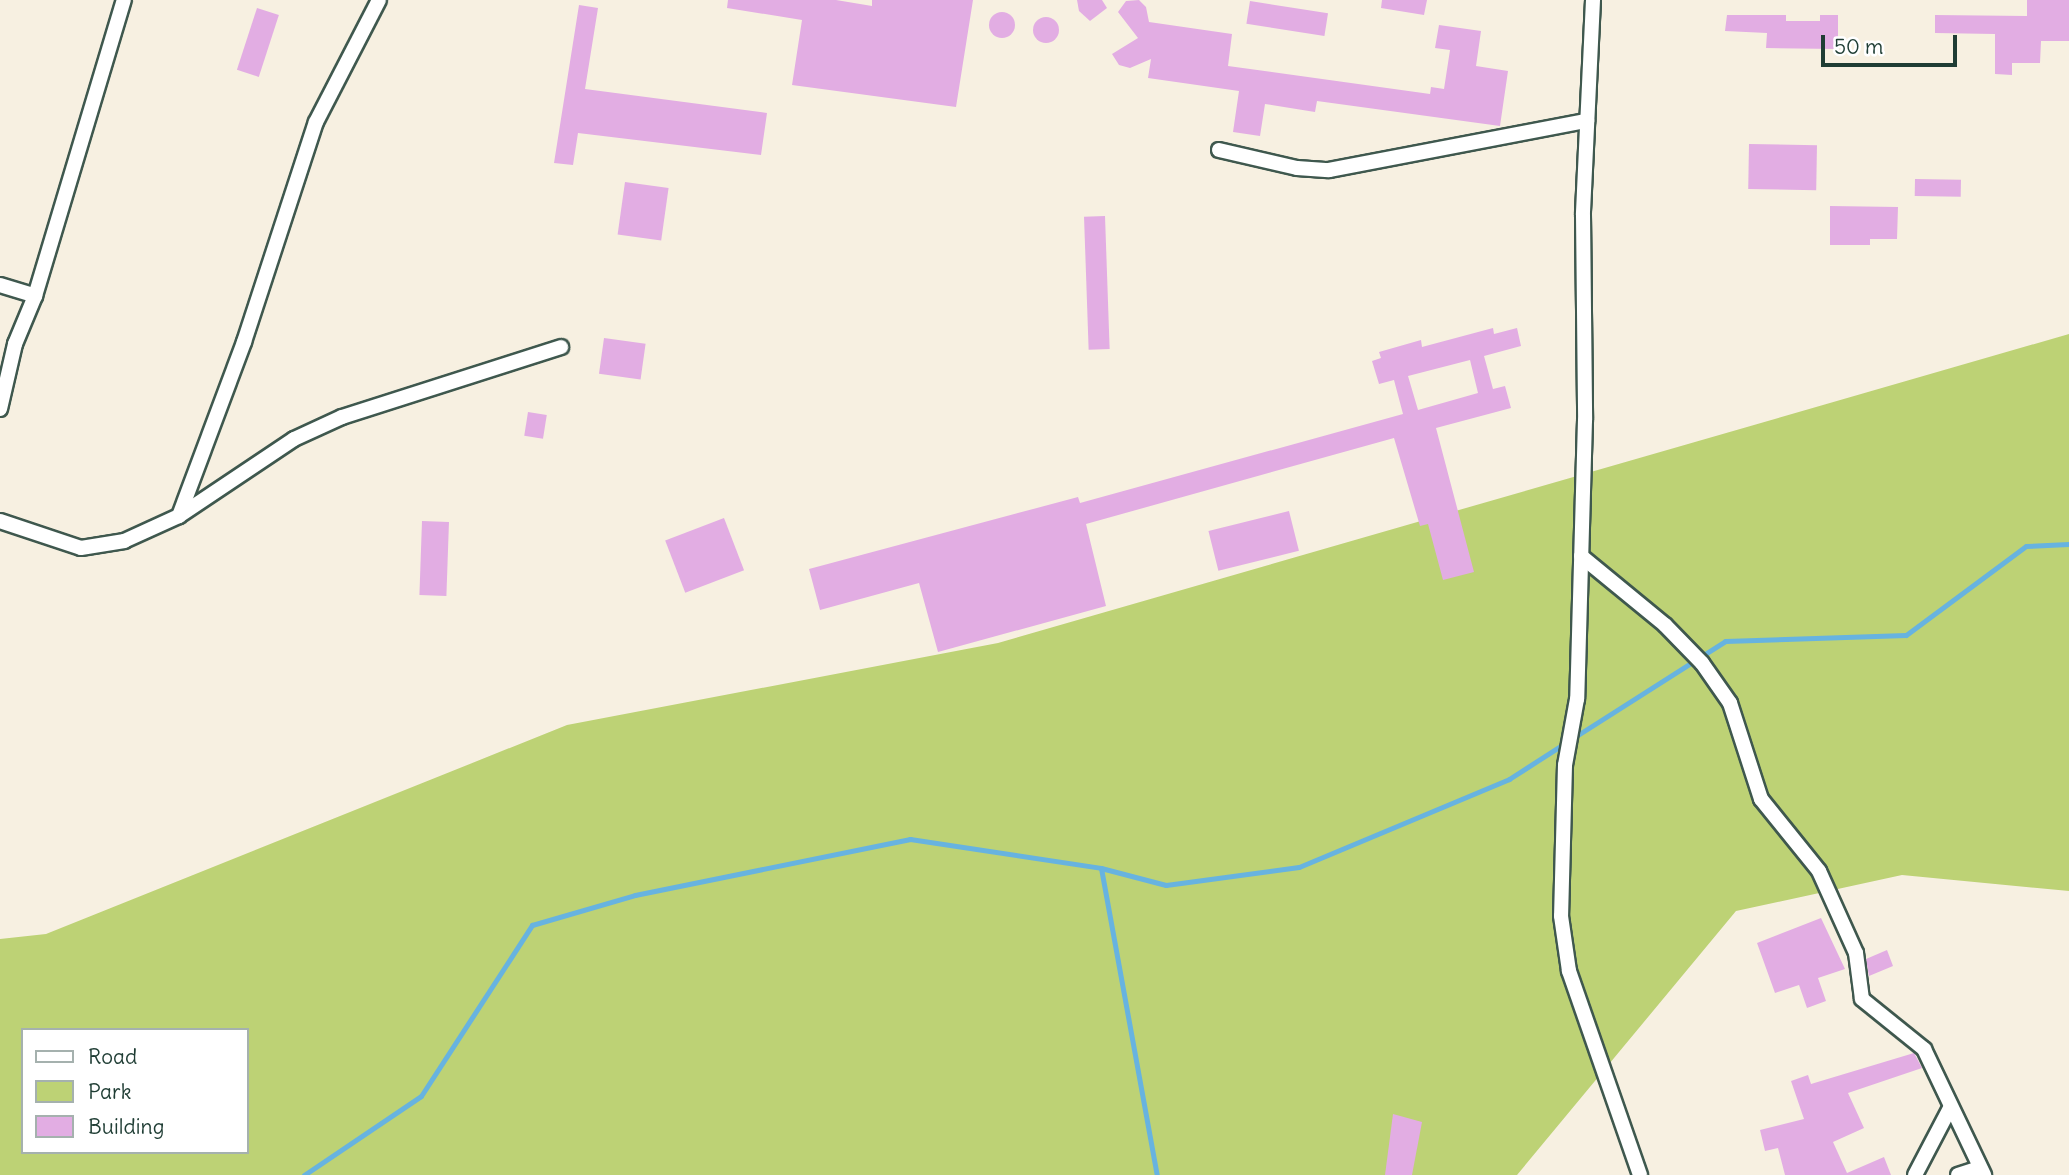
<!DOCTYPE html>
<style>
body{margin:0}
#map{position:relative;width:2069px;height:1175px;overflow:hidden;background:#f7f0e1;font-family:Delius,sans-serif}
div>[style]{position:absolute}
.green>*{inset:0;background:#bdd275}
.stream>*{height:5px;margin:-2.5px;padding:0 2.5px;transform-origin:2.5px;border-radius:2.5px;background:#67b3e0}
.building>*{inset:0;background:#e2ade3;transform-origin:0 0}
.round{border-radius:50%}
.roads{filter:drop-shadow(2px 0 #3f584e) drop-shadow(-2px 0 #3f584e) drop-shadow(0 2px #3f584e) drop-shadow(0 -2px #3f584e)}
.minor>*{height:14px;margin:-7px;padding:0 7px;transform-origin:7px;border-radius:7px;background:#fff}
span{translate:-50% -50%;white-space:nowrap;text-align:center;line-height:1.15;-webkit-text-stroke:5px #fff;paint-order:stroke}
.legend{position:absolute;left:21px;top:1028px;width:228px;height:126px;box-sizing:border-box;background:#fff;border:2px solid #a5b1ae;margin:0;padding:9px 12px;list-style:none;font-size:21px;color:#1f3d34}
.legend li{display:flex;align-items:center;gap:14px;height:35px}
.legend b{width:35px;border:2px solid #a5b1ae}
.scale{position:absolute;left:1821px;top:35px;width:136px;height:32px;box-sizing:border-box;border:4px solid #1f3d34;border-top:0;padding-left:9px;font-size:21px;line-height:24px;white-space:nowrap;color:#1f3d34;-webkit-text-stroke:5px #fff;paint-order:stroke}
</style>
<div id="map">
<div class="green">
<i style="clip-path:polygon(evenodd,2069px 334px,2069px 891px,1902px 875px,1736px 911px,1517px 1175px,0 1175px,0 939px,46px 934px,567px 725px,998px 643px,2069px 334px,23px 1030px,247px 1030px,247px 1152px,23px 1152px,23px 1030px)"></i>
</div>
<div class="stream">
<i style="left:1573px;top:738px;width:180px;rotate:-32.5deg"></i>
<i style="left:1725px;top:641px;width:181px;rotate:-1.9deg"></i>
<i style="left:1906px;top:635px;width:149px;rotate:-36.6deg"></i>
<i style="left:2026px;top:546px;width:43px;rotate:-2.7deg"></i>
<i style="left:1101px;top:868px;width:312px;rotate:79.7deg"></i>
<i style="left:304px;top:1175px;width:141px;rotate:-34deg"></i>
<i style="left:421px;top:1096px;width:204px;rotate:-57deg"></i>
<i style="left:532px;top:925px;width:107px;rotate:-16.2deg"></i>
<i style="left:635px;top:895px;width:281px;rotate:-11.5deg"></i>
<i style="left:910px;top:839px;width:193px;rotate:8.6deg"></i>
<i style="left:1101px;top:868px;width:67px;rotate:14.7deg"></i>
<i style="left:1166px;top:885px;width:134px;rotate:-7.7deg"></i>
<i style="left:1299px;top:867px;width:228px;rotate:-22.7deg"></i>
<i style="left:1509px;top:779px;width:67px;rotate:-32.7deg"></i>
</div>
<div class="building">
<i style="clip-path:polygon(728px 0,836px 0,872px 6px,872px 0,973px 0,956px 107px,792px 85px,802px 20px,727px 8px)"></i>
<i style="clip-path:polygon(1077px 0,1102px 0,1107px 8px,1090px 21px,1079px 11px)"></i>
<i style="clip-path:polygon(1139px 0,1146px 7px,1149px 22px,1232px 34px,1228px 66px,1430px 94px,1431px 87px,1444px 89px,1450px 50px,1435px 48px,1439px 25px,1481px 31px,1476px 66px,1508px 71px,1500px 126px,1317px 101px,1315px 112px,1265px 104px,1260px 136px,1233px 132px,1239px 91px,1148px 78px,1151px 59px,1130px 68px,1119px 65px,1112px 54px,1138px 38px,1118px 12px,1126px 1px)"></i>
<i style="clip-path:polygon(1382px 0,1427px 0,1424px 15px,1381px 8px)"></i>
<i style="clip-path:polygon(2027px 0,2069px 0,2069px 41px,2041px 41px,2040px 63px,2012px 63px,2012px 75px,1995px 74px,1995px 34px,1935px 33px,1935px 15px,2027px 16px)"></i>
<i style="left:1250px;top:1px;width:79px;height:23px;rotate:9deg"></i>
<i style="clip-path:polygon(579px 5px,598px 8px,585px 89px,767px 113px,761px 155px,578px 133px,573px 165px,554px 163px)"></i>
<i style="left:257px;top:8px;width:23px;height:65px;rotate:18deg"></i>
<i class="round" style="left:989px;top:12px;width:26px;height:26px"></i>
<i style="clip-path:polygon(1727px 15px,1786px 15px,1786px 21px,1820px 21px,1820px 15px,1838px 15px,1838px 49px,1766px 48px,1767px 33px,1725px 31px)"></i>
<i class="round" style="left:1033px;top:17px;width:26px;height:26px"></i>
<i style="left:1749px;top:144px;width:68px;height:45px;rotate:1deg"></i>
<i style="left:1915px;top:179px;width:46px;height:17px;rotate:1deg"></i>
<i style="left:625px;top:182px;width:44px;height:53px;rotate:8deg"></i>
<i style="clip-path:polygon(1830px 206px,1898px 207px,1897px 239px,1870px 239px,1870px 245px,1830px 245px)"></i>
<i style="left:1105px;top:216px;width:133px;height:21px;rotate:88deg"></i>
<i style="clip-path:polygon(evenodd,1493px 328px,1494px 334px,1517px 328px,1521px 346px,1484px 356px,1493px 389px,1505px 386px,1511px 408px,1436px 428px,1474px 572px,1443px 580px,1428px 524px,1420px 526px,1394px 438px,1086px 524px,1106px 606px,938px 652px,919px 583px,820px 610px,809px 569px,1078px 497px,1080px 503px,1403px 414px,1394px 380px,1379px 384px,1372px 361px,1381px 358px,1379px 352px,1421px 340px,1422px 347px,1493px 328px,1470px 360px,1478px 393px,1418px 410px,1408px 376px,1470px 360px)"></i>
<i style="left:604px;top:338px;width:42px;height:36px;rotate:8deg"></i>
<i style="left:528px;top:412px;width:19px;height:24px;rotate:9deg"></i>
<i style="left:1289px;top:511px;width:41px;height:83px;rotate:76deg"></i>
<i style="left:724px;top:518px;width:56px;height:63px;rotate:69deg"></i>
<i style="left:422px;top:521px;width:27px;height:74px;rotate:2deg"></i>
<i style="clip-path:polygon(1821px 918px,1845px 969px,1818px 978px,1826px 1001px,1807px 1008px,1799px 985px,1775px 993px,1757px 943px)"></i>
<i style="clip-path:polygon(1887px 950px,1893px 966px,1869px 976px,1866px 959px)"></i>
<i style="clip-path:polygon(1914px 1053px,1922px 1068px,1848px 1093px,1864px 1128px,1833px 1142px,1847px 1173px,1884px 1157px,1891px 1175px,1785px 1175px,1778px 1148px,1765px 1151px,1760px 1130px,1804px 1119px,1791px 1081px,1808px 1075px,1811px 1084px)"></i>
<i style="clip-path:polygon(1393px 1114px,1422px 1122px,1412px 1175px,1385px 1175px)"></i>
</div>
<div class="roads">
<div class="minor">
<i style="left:1593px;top:0;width:215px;rotate:92.7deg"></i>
<i style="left:1583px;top:215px;width:205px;rotate:89.4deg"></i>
<i style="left:1585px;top:420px;width:279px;rotate:91.6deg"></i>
<i style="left:1577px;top:699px;width:67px;rotate:100.3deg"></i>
<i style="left:1565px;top:765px;width:151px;rotate:91.5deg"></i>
<i style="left:1561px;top:916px;width:56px;rotate:81.7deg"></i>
<i style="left:1569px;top:971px;width:216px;rotate:70.8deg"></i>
<i style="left:1219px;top:150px;width:80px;rotate:13deg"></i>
<i style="left:1297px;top:168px;width:32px;rotate:4deg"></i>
<i style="left:1329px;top:170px;width:263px;rotate:-10.8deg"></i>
<i style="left:0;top:285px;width:37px;rotate:17deg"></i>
<i style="left:0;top:409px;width:67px;rotate:-77deg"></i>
<i style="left:15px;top:344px;width:52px;rotate:-67.4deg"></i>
<i style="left:35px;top:296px;width:309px;rotate:-73.3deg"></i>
<i style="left:179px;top:516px;width:186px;rotate:-69.5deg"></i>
<i style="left:244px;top:342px;width:231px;rotate:-71.9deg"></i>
<i style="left:316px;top:122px;width:137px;rotate:-62.7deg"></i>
<i style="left:0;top:521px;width:85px;rotate:18.4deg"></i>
<i style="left:81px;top:548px;width:44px;rotate:-9.2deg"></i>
<i style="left:124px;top:541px;width:60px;rotate:-24.4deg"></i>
<i style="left:179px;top:516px;width:138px;rotate:-33.8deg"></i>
<i style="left:294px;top:439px;width:53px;rotate:-24.6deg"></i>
<i style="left:342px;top:417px;width:230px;rotate:-17.7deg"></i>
<i style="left:1581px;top:556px;width:109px;rotate:39.4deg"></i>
<i style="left:1665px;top:625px;width:53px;rotate:45.8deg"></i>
<i style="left:1702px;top:663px;width:49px;rotate:55deg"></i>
<i style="left:1730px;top:703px;width:101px;rotate:72.1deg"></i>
<i style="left:1761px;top:799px;width:92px;rotate:51.1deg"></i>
<i style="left:1819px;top:871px;width:90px;rotate:65.7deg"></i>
<i style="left:1856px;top:953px;width:46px;rotate:82.6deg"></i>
<i style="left:1862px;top:999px;width:80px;rotate:38.9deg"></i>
<i style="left:1924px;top:1049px;width:140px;rotate:64.5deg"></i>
<i style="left:1915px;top:1175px;width:76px;rotate:-62.4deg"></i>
<i style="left:1958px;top:1175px;width:22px;rotate:-18deg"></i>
</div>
</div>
<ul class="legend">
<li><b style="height:9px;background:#fff"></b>Road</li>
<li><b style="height:19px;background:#bdd275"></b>Park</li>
<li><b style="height:19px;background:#e2ade3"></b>Building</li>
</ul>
<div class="scale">50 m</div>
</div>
